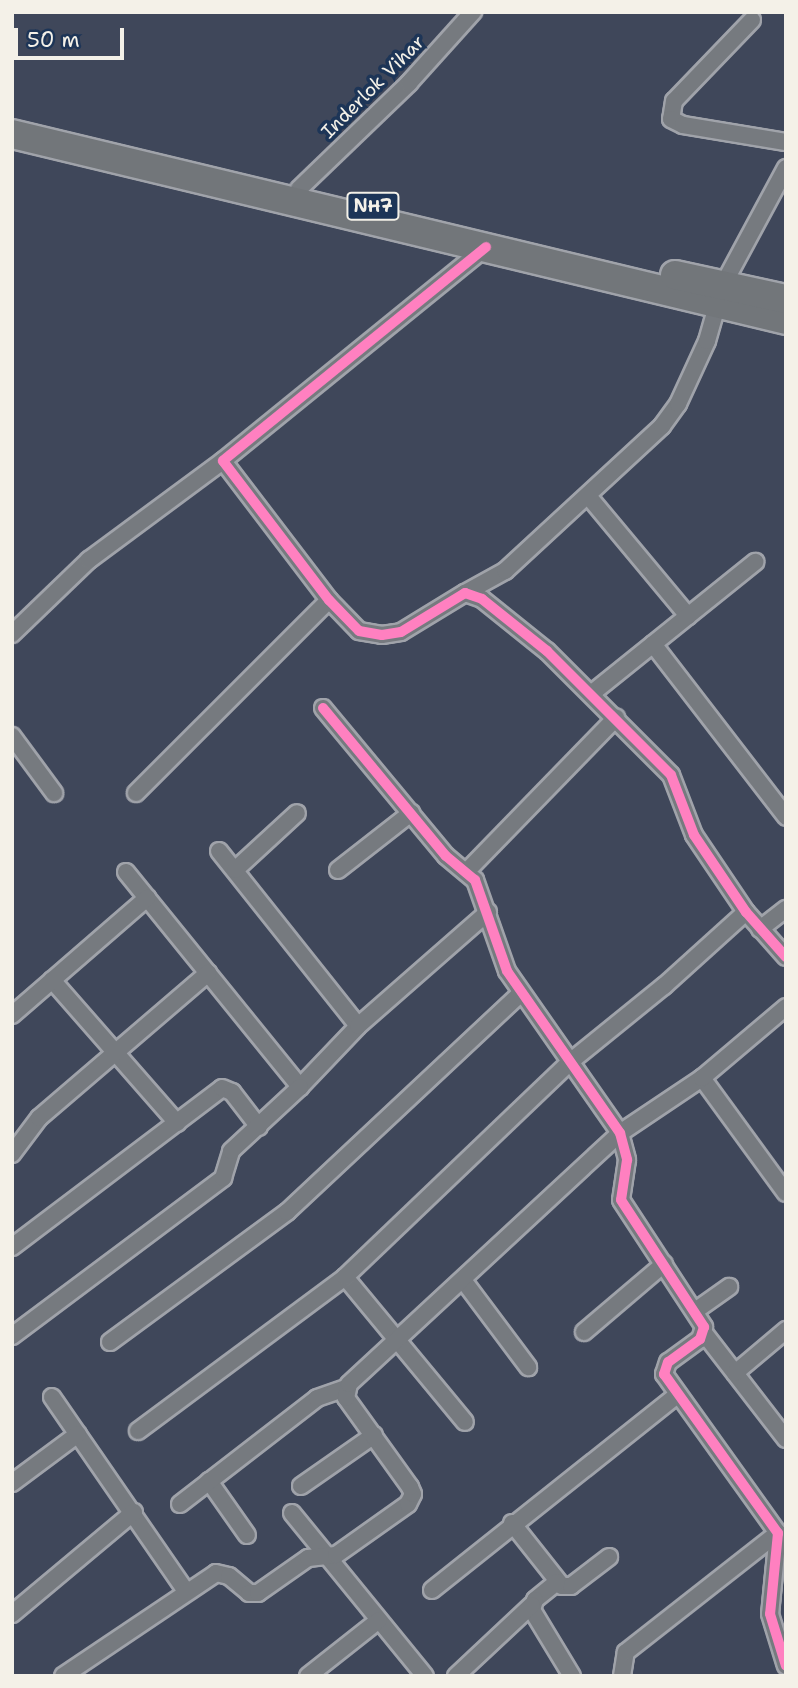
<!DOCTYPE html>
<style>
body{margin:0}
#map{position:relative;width:798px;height:1688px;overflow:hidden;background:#3f475a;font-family:"Shantell Sans",sans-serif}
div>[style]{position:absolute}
.roads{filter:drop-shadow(2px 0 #a0a3aa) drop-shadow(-2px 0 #a0a3aa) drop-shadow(0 2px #a0a3aa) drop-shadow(0 -2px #a0a3aa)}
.street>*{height:16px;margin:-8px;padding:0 8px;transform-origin:8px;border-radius:8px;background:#767a7f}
.highway>*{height:28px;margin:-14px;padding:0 14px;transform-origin:14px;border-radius:14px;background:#72767a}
.cycleway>*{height:10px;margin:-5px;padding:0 5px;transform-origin:5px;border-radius:5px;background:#ff80c0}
span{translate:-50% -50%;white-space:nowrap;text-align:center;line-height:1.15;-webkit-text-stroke:7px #1d3557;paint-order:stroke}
.shield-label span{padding:2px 5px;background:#1d3557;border:2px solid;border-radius:5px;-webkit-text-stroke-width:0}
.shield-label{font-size:18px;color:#f4f1e8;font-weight:700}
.street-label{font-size:19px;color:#f4f1e8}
.frame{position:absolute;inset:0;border:14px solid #f4f1e8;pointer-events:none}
.scale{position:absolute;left:14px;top:28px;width:110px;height:32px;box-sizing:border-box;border:4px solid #f4f1e8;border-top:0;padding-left:9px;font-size:21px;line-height:24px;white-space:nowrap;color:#f4f1e8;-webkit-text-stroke:5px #1d3557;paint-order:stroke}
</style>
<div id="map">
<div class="roads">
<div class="street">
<i style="left:752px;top:20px;width:112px;rotate:133.9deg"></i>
<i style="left:674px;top:101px;width:18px;rotate:99deg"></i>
<i style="left:671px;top:119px;width:13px;rotate:27deg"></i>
<i style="left:683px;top:125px;width:104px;rotate:9.4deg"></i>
<i style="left:299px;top:189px;width:153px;rotate:-43.9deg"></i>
<i style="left:409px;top:83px;width:96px;rotate:-48deg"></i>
<i style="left:486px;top:247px;width:339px;rotate:140.9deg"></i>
<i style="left:223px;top:461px;width:175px;rotate:52.7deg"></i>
<i style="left:329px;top:600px;width:43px;rotate:45.9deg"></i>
<i style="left:359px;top:631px;width:23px;rotate:10deg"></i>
<i style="left:382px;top:635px;width:19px;rotate:-9deg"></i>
<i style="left:401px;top:632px;width:75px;rotate:-31.4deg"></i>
<i style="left:465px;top:593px;width:18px;rotate:19deg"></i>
<i style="left:482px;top:599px;width:83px;rotate:38.7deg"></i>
<i style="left:547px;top:651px;width:175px;rotate:45deg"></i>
<i style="left:671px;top:775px;width:64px;rotate:69deg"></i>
<i style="left:694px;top:835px;width:93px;rotate:56deg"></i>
<i style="left:746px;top:912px;width:60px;rotate:48.4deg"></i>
<i style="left:589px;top:497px;width:155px;rotate:50.2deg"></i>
<i style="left:465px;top:593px;width:46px;rotate:-28.8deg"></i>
<i style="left:505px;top:571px;width:214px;rotate:-42.7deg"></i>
<i style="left:662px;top:426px;width:27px;rotate:-54deg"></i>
<i style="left:678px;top:404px;width:69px;rotate:-65.3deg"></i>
<i style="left:707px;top:341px;width:58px;rotate:-74.1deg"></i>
<i style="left:723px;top:285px;width:133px;rotate:-61.7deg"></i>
<i style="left:12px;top:634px;width:107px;rotate:-43.9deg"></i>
<i style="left:89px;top:560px;width:167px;rotate:-36.5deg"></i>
<i style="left:653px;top:644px;width:218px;rotate:52.4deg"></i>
<i style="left:591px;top:694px;width:211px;rotate:-38.8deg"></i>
<i style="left:323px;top:708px;width:192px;rotate:50.3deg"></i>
<i style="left:446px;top:856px;width:38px;rotate:40deg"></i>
<i style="left:475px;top:880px;width:96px;rotate:70.6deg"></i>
<i style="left:507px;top:971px;width:198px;rotate:55.1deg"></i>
<i style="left:620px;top:1133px;width:28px;rotate:75deg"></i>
<i style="left:627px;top:1160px;width:40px;rotate:98.5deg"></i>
<i style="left:621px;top:1200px;width:152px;rotate:56.8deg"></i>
<i style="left:704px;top:1327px;width:13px;rotate:108deg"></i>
<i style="left:700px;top:1339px;width:39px;rotate:144deg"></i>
<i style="left:668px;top:1362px;width:13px;rotate:108deg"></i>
<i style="left:664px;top:1374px;width:196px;rotate:54.4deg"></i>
<i style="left:778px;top:1533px;width:81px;rotate:95.6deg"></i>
<i style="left:770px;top:1614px;width:54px;rotate:72.9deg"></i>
<i style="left:12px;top:736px;width:71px;rotate:53.6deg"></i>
<i style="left:136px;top:793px;width:273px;rotate:-45deg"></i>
<i style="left:219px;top:851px;width:223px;rotate:51.5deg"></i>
<i style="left:235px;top:870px;width:84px;rotate:-42.6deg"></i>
<i style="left:338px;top:870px;width:93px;rotate:-38deg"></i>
<i style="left:467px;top:871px;width:214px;rotate:-45.8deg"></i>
<i style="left:126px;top:872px;width:277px;rotate:51deg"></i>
<i style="left:300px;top:1087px;width:84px;rotate:-46.4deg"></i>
<i style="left:358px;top:1026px;width:173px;rotate:-41.2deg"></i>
<i style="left:760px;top:929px;width:33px;rotate:-38deg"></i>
<i style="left:52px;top:980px;width:190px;rotate:48.8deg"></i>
<i style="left:12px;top:1015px;width:179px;rotate:-40.9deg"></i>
<i style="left:702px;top:1078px;width:142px;rotate:53.9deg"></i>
<i style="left:12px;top:1154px;width:45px;rotate:-53.1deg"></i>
<i style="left:39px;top:1118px;width:223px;rotate:-40.6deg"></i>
<i style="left:12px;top:1247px;width:263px;rotate:-37.1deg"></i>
<i style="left:222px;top:1088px;width:11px;rotate:22deg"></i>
<i style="left:232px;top:1092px;width:44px;rotate:52.4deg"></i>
<i style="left:345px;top:1277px;width:188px;rotate:50.4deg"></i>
<i style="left:463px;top:1280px;width:109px;rotate:53.2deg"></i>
<i style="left:695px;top:1311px;width:42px;rotate:-35.2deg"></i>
<i style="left:584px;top:1332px;width:105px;rotate:-40.4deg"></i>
<i style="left:704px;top:1333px;width:134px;rotate:52.3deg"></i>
<i style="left:12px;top:1336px;width:264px;rotate:-36.8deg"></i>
<i style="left:223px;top:1178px;width:28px;rotate:-73deg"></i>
<i style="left:231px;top:1151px;width:94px;rotate:-42.8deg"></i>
<i style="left:110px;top:1342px;width:220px;rotate:-36.3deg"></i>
<i style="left:287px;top:1212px;width:319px;rotate:-43.1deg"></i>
<i style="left:735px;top:1373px;width:67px;rotate:-40.1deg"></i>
<i style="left:52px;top:1397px;width:236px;rotate:55.4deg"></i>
<i style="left:138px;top:1431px;width:258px;rotate:-36.6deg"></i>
<i style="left:345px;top:1277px;width:311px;rotate:-43.7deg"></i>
<i style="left:570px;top:1062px;width:121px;rotate:-39deg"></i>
<i style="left:664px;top:986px;width:110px;rotate:-42.1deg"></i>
<i style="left:209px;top:1481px;width:66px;rotate:54.9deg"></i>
<i style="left:12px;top:1483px;width:82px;rotate:-36.6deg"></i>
<i style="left:301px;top:1486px;width:89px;rotate:-34.9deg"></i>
<i style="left:180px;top:1504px;width:173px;rotate:-37.7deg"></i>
<i style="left:317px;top:1398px;width:31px;rotate:-19deg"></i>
<i style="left:292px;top:1513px;width:210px;rotate:50.8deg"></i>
<i style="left:512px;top:1523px;width:80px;rotate:51.6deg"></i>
<i style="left:562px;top:1586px;width:9px"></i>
<i style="left:571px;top:1586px;width:48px;rotate:-37.3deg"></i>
<i style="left:557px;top:1582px;width:28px;rotate:141deg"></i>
<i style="left:535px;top:1600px;width:10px;rotate:107deg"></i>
<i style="left:532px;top:1610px;width:77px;rotate:58.8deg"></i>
<i style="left:432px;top:1590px;width:312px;rotate:-38.5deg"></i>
<i style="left:12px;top:1614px;width:159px;rotate:-39.9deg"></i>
<i style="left:63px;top:1676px;width:184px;rotate:-33.9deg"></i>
<i style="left:216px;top:1573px;width:13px;rotate:13deg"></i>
<i style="left:229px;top:1576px;width:26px;rotate:40deg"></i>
<i style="left:249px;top:1593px;width:9px"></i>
<i style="left:258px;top:1593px;width:61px;rotate:-35deg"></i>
<i style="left:308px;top:1558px;width:28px;rotate:-6deg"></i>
<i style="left:336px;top:1555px;width:88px;rotate:-35.3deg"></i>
<i style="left:408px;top:1504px;width:11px;rotate:-63deg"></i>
<i style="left:413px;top:1494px;width:8px;rotate:-113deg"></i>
<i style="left:410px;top:1487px;width:110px;rotate:-125.7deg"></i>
<i style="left:346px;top:1398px;width:14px;rotate:-78deg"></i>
<i style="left:349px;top:1384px;width:369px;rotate:-42.8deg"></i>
<i style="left:620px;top:1133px;width:99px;rotate:-33.9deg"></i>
<i style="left:702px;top:1078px;width:110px;rotate:-40.2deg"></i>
<i style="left:308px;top:1676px;width:90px;rotate:-38.3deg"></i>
<i style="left:456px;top:1676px;width:104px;rotate:-43.1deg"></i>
<i style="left:622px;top:1676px;width:24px;rotate:-81deg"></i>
<i style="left:626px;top:1652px;width:193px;rotate:-38.1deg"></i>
</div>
<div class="highway">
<i style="left:12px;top:134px;width:796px;rotate:13.51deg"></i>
<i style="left:675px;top:275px;width:114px;rotate:12.2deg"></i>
</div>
</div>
<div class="cycleway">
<i style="left:486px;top:247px;width:339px;rotate:140.9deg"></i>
<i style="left:223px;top:461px;width:175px;rotate:52.7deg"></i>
<i style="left:329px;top:600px;width:43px;rotate:45.9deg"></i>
<i style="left:359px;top:631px;width:23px;rotate:10deg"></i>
<i style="left:382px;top:635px;width:19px;rotate:-9deg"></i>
<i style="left:401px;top:632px;width:75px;rotate:-31.4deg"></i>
<i style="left:465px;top:593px;width:18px;rotate:19deg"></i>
<i style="left:482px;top:599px;width:83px;rotate:38.7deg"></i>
<i style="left:547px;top:651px;width:175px;rotate:45deg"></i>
<i style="left:671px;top:775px;width:64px;rotate:69deg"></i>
<i style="left:694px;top:835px;width:93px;rotate:56deg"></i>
<i style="left:746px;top:912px;width:60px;rotate:48.4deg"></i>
<i style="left:323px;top:708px;width:192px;rotate:50.3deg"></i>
<i style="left:446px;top:856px;width:38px;rotate:40deg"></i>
<i style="left:475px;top:880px;width:96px;rotate:70.6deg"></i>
<i style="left:507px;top:971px;width:198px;rotate:55.1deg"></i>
<i style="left:620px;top:1133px;width:28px;rotate:75deg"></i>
<i style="left:627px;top:1160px;width:40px;rotate:98.5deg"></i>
<i style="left:621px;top:1200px;width:152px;rotate:56.8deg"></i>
<i style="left:704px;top:1327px;width:13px;rotate:108deg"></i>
<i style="left:700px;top:1339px;width:39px;rotate:144deg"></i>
<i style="left:668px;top:1362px;width:13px;rotate:108deg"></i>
<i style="left:664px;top:1374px;width:196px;rotate:54.4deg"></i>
<i style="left:778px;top:1533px;width:81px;rotate:95.6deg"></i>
<i style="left:770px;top:1614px;width:54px;rotate:72.9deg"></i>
</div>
<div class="shield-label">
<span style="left:373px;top:206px">NH7</span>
</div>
<div class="street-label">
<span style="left:373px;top:87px;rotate:-45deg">Inderlok Vihar</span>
</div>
<div class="frame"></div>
<div class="scale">50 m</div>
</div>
